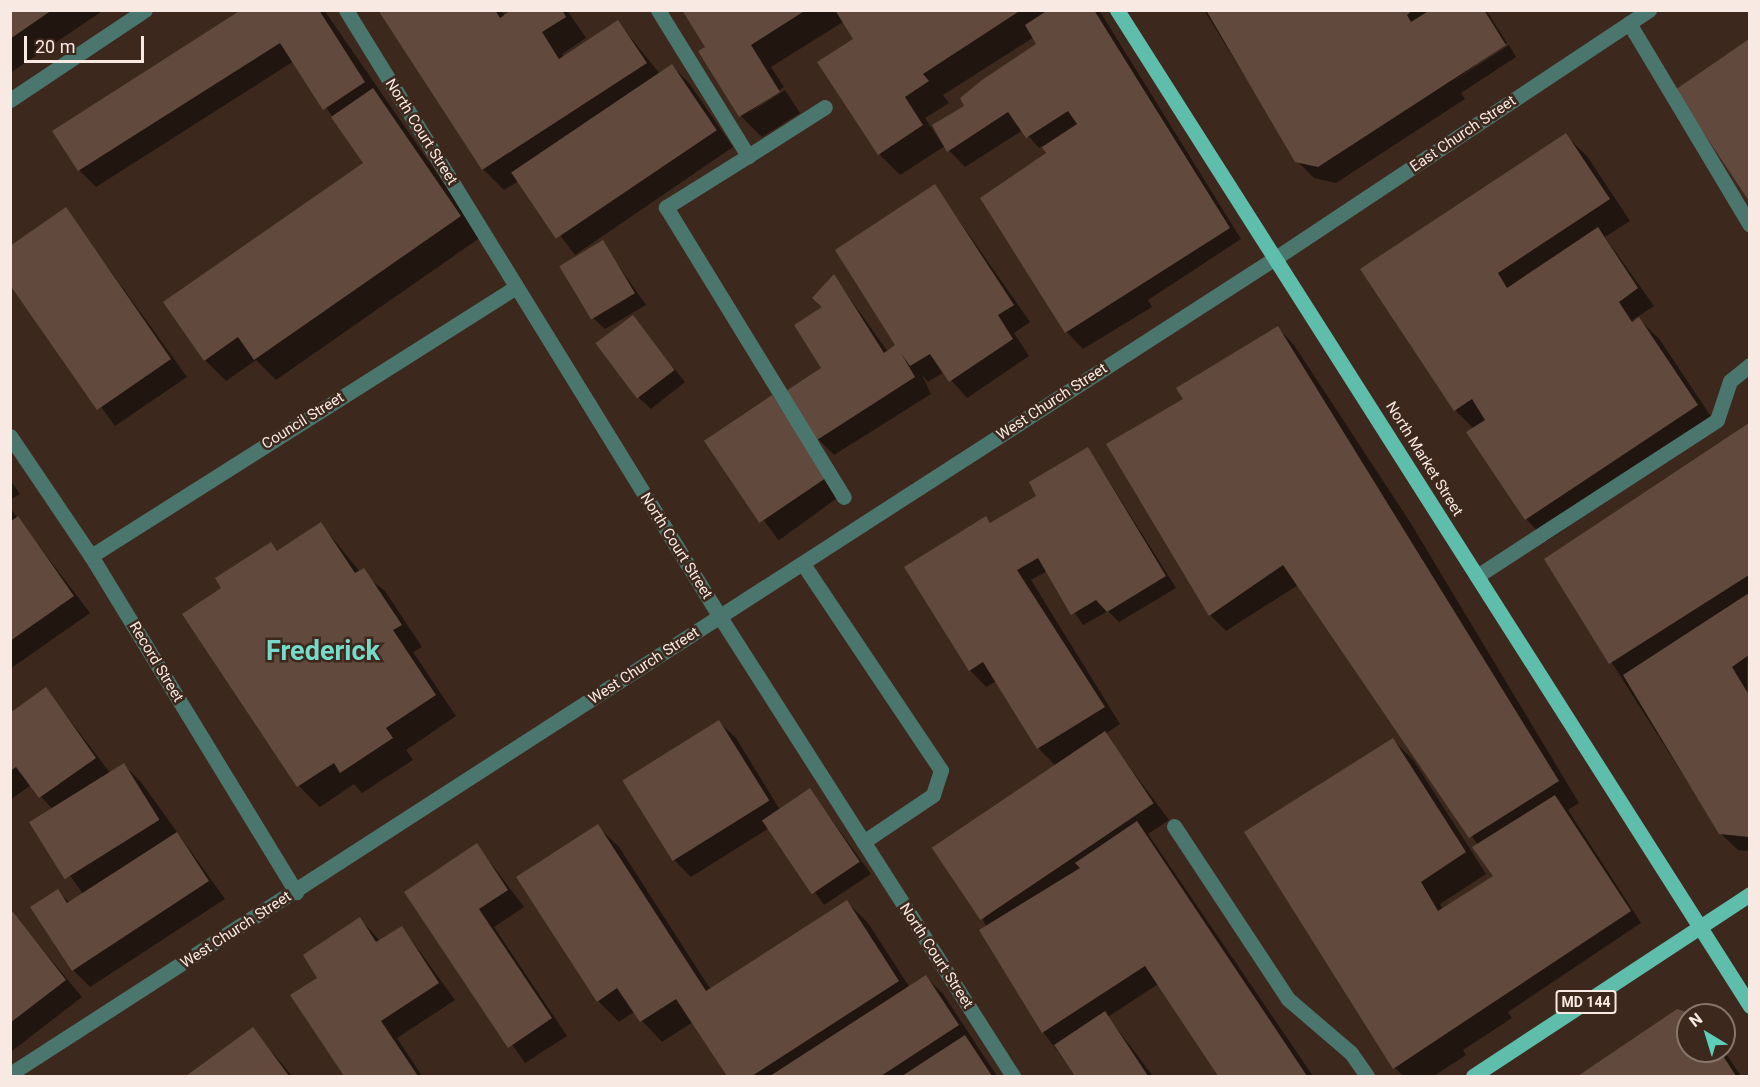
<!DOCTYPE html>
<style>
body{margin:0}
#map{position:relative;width:1760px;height:1087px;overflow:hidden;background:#3d281d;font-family:Roboto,sans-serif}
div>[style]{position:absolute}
.shadow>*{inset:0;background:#0007;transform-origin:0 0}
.building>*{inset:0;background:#614a3d;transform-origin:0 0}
.service>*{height:15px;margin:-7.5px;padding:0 7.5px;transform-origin:7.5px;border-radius:7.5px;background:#4b766d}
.minor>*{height:15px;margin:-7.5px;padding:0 7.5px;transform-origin:7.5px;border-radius:7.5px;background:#4b766d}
.tertiary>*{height:15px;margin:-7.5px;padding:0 7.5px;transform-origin:7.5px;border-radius:7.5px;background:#4b766d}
.primary>*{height:15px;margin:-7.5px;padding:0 7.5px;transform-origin:7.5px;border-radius:7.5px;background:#5fbdac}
span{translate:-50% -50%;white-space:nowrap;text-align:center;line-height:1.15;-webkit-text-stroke:5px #3d281d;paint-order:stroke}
.shield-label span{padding:2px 4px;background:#3d281d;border:2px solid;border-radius:4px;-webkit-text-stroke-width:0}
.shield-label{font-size:14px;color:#f8eae2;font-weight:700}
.street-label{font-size:15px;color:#f8eae2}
.town-label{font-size:27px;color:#76dcc9;font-weight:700}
.frame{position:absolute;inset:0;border:12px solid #f8eae2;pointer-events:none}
.north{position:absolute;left:1676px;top:1003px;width:60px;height:60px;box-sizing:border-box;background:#3d281d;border:2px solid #88766c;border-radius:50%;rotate:322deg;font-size:16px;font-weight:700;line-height:24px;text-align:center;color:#f8eae2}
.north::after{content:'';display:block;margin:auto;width:21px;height:27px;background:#5cceba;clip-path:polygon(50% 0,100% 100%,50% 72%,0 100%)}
.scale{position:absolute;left:24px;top:36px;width:120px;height:27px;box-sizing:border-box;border:3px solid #f8eae2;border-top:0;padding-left:8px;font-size:18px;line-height:21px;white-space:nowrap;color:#f8eae2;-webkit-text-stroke:4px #3d281d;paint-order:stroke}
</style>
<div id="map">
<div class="shadow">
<i style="clip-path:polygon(10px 10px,104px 10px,10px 73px)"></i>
<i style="clip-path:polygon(243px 10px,324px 10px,481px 237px,276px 380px,256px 360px,226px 381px,205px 360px,365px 164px,294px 61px,96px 187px,79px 170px)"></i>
<i style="clip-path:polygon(380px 10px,501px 10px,505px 16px,513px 10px,567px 10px,586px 38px,562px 54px,564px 57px,618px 22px,660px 74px,672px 66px,689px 83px,733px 147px,575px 255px,519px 181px,504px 190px,483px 169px)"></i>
<i style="clip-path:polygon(evenodd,684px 10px,1099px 10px,1241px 239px,1148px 300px,1152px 307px,1083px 349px,1067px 332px,1048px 154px,1043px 146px,1039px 148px,1023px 130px,965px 167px,945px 146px,900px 175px,879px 154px,855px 39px,843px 22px,771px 67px,784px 87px,744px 116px,785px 90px,800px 113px,762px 137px,741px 116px,700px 52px,707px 47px,684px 10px,1034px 37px,1038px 44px,966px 107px,943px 145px,925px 118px,949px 103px,943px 95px,1034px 37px)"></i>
<i style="clip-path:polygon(1204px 10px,1486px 10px,1507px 43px,1452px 82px,1509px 45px,1516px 57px,1461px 93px,1465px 99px,1336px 183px,1314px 178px,1297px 161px)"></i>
<i style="clip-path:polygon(1750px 41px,1750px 198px,1677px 91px)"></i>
<i style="clip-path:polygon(1565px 135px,1587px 156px,1630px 221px,1605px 237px,1654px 306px,1631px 321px,1639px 319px,1660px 340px,1718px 427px,1547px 541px,1526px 519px,1468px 433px,1474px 429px,1455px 410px,1362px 269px)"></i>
<i style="clip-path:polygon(935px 186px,1030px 322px,1014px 333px,1029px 356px,967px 398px,944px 372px,928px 382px,922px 375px,931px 394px,834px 455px,818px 439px,824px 308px,834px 276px,888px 352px,897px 346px)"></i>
<i style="clip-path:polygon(66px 209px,187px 377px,115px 426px,10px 282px)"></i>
<i style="clip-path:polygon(602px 242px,646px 305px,605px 329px,593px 318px)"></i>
<i style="clip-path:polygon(632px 317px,685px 382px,651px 409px,639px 398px)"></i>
<i style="clip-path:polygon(1278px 328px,1294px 345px,1410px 522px,1579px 803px,1568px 810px,1641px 923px,1508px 1012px,1512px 1018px,1463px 1050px,1466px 1055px,1434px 1076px,1403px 1076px,1395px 1068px,1246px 833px,1393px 740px,1414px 761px,1486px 874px,1440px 904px,1443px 910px,1494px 877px,1478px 845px,1298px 585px,1226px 631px,1210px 615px,1185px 400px)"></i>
<i style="left:772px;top:397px;width:120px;height:79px;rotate:54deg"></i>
<i style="clip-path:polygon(1750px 425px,1747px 685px,1750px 851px,1738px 850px,1720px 833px,1546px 559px)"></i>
<i style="clip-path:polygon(1088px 448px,1176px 588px,1119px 622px,1108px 611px,1083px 625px,1047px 571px,1031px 580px,1120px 724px,1105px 734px,1169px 820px,1148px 834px,1313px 1076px,1219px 1076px,1158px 984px,1108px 1017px,1153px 1076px,1076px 1076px,1043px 1032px,983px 920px,1056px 766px,1038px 748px,996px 681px,986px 687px,970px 670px,986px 518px,992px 524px,1038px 497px)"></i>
<i style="clip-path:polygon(10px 480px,20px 494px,10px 500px)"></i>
<i style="clip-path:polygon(10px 508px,90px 613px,10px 669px)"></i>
<i style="clip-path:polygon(321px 524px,360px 572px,385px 591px,422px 647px,413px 652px,456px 716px,406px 750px,413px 760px,362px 793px,354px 784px,320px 807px,299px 786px,184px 614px,223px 588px,270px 544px,279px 552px)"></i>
<i style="clip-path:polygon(46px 689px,111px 774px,124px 765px,141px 782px,225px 899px,90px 987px,73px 970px,58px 891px,70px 903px,83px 894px,33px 823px,53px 810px,31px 785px,10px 800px,10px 715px)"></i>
<i style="clip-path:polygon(719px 722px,736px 738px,780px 810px,810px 790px,871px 874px,824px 905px,769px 828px,691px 877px,674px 860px)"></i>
<i style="clip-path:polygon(597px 826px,619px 847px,711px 990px,847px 902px,868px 923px,910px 988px,926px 977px,943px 994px,997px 1076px,728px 1076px,693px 1022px,662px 1042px,634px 1012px,619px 1022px,598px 1001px)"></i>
<i style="clip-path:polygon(477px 845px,524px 907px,494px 927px,567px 1036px,525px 1063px,406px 892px)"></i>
<i style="clip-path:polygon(13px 914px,82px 997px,12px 1051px,10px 915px)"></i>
<i style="clip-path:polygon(360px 919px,380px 941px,402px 927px,455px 1000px,397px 1038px,422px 1076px,345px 1076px,292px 996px,319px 978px)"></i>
<i style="clip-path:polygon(1677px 1011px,1695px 1015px,1688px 1015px,1688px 1051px,1724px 1051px,1741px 1076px,1581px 1076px)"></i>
<i style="clip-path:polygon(253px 1029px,292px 1076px,189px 1076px)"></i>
</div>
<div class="building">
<i style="clip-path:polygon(10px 10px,52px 10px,10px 39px)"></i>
<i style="clip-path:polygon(241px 10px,319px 10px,365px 82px,323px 110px,280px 43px,78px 171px,52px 131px)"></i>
<i style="clip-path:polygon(378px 10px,495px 10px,500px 18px,511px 10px,562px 10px,566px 17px,542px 32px,559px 59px,618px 20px,647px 63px,482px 170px)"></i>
<i style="clip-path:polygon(682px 10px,806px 10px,751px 45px,780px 92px,739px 117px,698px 51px,705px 47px)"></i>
<i style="clip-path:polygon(835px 10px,1021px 10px,923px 74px,929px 81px,905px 97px,923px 125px,878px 155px,817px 62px,853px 39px)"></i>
<i style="clip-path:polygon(1048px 10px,1094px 10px,1230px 228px,1065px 333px,980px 198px,1046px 153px,1042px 147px,1077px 124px,1068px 111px,1026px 138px,1008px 112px,947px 152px,932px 125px,964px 106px,960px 98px,982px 80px,1036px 44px,1025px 25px)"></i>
<i style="clip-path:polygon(1206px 10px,1413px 10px,1407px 15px,1411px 22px,1430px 10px,1484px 10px,1506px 45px,1318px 167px,1295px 162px)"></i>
<i style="clip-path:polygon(1749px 39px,1749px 201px,1675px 90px)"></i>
<i style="left:672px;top:64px;width:80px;height:194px;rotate:56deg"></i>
<i style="clip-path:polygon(373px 88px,461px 216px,254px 360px,238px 337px,204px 361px,163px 302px,363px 163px,331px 117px)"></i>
<i style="clip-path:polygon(1566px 133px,1610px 199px,1498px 273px,1507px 288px,1598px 227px,1638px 288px,1619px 302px,1632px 322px,1639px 317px,1698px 405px,1525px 520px,1466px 432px,1485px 420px,1472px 399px,1454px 411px,1360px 269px)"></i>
<i style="clip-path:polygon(935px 184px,1014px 305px,998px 315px,1013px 339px,949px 382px,930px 354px,910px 366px,901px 353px,915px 377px,817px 440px,786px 391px,821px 368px,794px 325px,822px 307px,812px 298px,834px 274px,884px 353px,895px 345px,835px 250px)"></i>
<i style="clip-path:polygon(66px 207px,171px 359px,97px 410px,10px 285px,10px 246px)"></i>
<i style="left:603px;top:240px;width:62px;height:51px;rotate:59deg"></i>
<i style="left:633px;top:315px;width:69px;height:47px;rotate:53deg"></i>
<i style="clip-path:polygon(1278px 326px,1559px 781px,1469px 838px,1283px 565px,1209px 616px,1106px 444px,1183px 399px,1176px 388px)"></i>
<i style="left:772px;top:395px;width:99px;height:82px;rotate:56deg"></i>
<i style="clip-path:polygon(1749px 423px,1749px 575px,1609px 664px,1544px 559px)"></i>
<i style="clip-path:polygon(1088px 447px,1166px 576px,1107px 612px,1096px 600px,1071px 615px,1038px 558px,1017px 570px,1105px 707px,1037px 749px,983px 662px,969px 671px,904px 567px,986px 516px,990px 523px,1036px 496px,1029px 482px)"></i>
<i style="clip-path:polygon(18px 516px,74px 596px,10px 641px,10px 522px)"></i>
<i style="clip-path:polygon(321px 522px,355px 573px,364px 568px,402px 625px,393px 630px,436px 695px,386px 728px,393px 738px,340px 773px,334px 763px,297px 787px,182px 614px,221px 588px,215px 578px,271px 542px,277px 551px)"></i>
<i style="clip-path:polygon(1749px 593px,1749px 655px,1732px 667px,1749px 695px,1749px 837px,1719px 834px,1623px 675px)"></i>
<i style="clip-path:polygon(46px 687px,96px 758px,39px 798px,16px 767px,10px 771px,10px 713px)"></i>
<i style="left:719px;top:720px;width:95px;height:114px;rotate:58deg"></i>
<i style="left:1105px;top:731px;width:87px;height:209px;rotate:56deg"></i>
<i style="clip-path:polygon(1393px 738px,1466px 852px,1421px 882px,1438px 911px,1493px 876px,1472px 847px,1555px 795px,1631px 911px,1393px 1069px,1244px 832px)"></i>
<i style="left:124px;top:763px;width:67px;height:112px;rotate:58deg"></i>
<i style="left:810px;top:788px;width:89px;height:58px;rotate:56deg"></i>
<i style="clip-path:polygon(1137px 821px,1307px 1076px,1218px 1076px,1145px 966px,1042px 1033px,979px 930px,1080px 868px,1075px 863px)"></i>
<i style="clip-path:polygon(598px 824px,706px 991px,847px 900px,899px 981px,752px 1076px,727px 1076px,676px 999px,640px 1022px,617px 988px,597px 1002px,516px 877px)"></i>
<i style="clip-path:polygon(177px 832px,209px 881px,72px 971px,30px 907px,58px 889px,67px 903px)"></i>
<i style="clip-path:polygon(477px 843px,508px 890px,479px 909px,552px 1018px,508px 1048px,404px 892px)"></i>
<i style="clip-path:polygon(13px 912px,66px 980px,10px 1023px,10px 913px)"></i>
<i style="clip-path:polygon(360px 917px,376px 942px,402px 926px,439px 983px,381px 1021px,418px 1076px,344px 1076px,290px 995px,317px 978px,303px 955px)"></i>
<i style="clip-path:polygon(926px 975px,959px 1025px,881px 1076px,770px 1076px)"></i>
<i style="clip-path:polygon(1677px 1009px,1696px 1015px,1688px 1015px,1688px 1051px,1720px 1051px,1736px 1076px,1578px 1076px)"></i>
<i style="clip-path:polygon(1105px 1011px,1148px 1076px,1075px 1076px,1054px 1045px)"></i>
<i style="clip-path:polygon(253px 1027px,289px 1076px,186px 1076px)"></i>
<i style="clip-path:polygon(965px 1035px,992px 1076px,902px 1076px)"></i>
</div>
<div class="service">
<i style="left:658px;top:10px;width:172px;rotate:58.3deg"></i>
<i style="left:748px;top:156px;width:97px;rotate:148.1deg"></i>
<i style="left:666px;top:207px;width:340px;rotate:58.5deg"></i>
<i style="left:1629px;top:23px;width:235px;rotate:59.1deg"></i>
<i style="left:748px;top:156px;width:91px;rotate:-32.5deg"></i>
<i style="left:803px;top:564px;width:248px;rotate:56.2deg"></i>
<i style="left:941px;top:770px;width:26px;rotate:108deg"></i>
<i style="left:933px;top:795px;width:84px;rotate:146.1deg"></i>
<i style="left:1477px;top:576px;width:286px;rotate:-33deg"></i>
<i style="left:1717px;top:420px;width:41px;rotate:-71.6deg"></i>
<i style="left:1730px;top:381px;width:26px;rotate:-39deg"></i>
<i style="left:1174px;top:826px;width:207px;rotate:56.6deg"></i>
<i style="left:1288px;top:999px;width:83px;rotate:40.6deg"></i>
<i style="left:1351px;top:1053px;width:28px;rotate:55deg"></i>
</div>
<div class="minor">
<i style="left:346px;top:10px;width:713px;rotate:58.36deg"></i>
<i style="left:720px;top:617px;width:545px;rotate:57.45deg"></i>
<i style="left:10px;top:100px;width:162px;rotate:-33.7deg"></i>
<i style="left:10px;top:436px;width:145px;rotate:56deg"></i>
<i style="left:91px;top:556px;width:394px;rotate:58.6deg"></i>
<i style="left:91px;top:556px;width:503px;rotate:-32.33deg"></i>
</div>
<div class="tertiary">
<i style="left:10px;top:1074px;width:1508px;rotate:-32.82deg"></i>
<i style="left:1277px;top:257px;width:447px;rotate:-33.6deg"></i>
</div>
<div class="primary">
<i style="left:1117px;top:10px;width:1180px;rotate:57.56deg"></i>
<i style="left:1473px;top:1076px;width:331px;rotate:-33.3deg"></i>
</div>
<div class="shield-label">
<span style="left:1586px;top:1002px">MD 144</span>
</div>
<div class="street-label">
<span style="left:421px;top:132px;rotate:58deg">North Court Street</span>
<span style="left:1463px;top:134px;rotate:-34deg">East Church Street</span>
<span style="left:1052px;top:402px;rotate:-33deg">West Church Street</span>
<span style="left:303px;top:421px;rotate:-32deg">Council Street</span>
<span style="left:1424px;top:459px;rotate:58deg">North Market Street</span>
<span style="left:676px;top:546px;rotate:58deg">North Court Street</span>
<span style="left:156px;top:662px;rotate:59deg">Record Street</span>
<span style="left:644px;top:666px;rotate:-33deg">West Church Street</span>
<span style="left:236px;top:930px;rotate:-33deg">West Church Street</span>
<span style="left:936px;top:956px;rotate:57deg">North Court Street</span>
</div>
<div class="town-label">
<span style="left:323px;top:652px">Frederick</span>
</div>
<div class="frame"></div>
<div class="north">N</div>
<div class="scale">20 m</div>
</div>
